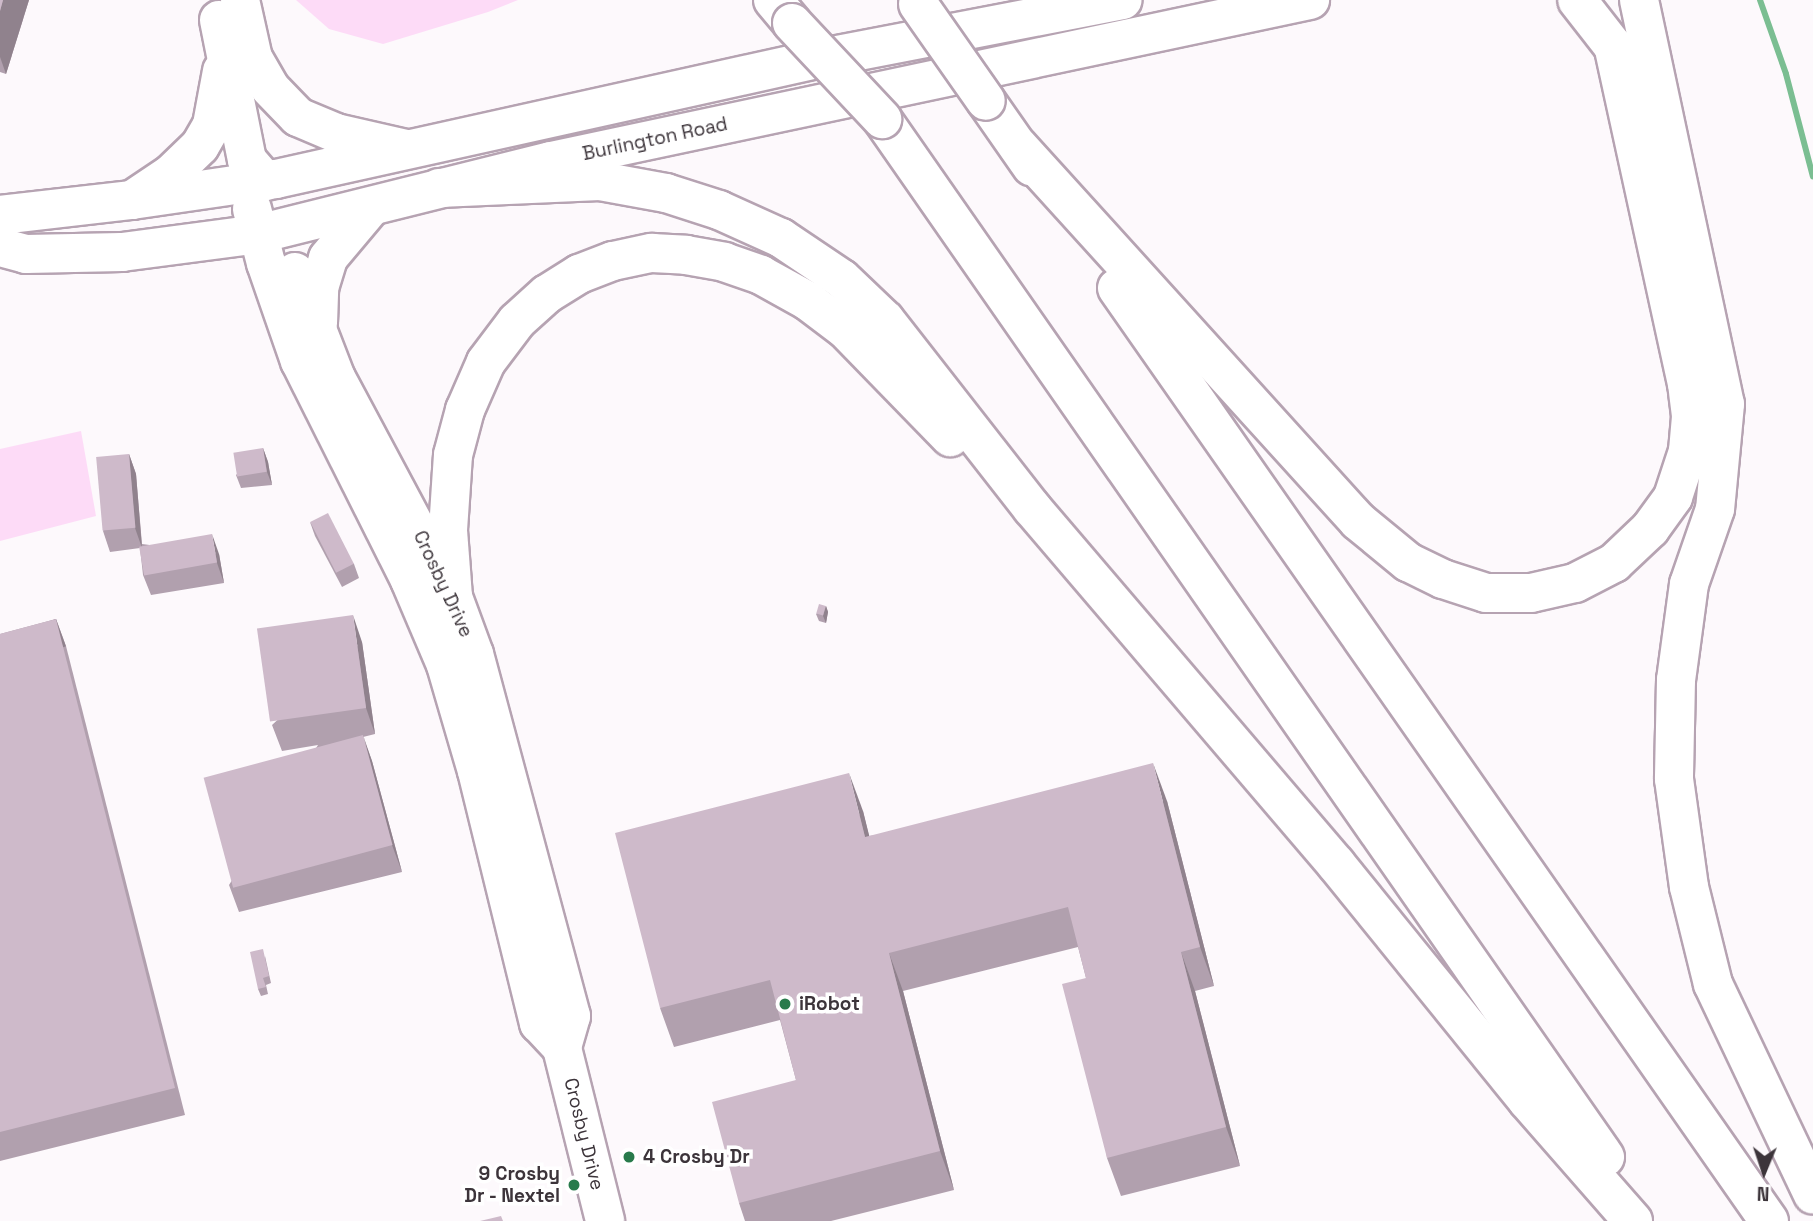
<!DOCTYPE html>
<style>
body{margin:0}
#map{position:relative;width:1813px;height:1221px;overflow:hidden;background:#fdf9fc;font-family:"Space Grotesk",sans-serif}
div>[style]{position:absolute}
.green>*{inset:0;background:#fddbf7}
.stream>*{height:6px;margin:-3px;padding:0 3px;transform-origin:3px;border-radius:3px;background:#7bbe92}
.roads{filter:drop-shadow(2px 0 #b6a3b2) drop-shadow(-2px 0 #b6a3b2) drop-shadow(0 2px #b6a3b2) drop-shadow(0 -2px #b6a3b2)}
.major>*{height:38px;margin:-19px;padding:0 19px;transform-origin:19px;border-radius:19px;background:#fff}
.highway>*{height:38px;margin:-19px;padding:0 19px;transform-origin:19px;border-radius:19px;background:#fff}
.bridges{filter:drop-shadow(2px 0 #b6a3b2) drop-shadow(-2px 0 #b6a3b2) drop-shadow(0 2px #b6a3b2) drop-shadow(0 -2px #b6a3b2)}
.highway-bridge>*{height:38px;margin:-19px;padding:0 19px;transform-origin:19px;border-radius:19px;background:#fff}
.wall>*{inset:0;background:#b1a0ae}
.shaded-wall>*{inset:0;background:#90828d;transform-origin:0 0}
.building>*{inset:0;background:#cebaca;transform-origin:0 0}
.dots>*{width:19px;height:19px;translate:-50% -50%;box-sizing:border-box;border:4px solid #fff;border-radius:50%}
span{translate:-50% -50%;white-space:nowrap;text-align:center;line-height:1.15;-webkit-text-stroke:7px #fff;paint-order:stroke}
.street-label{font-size:19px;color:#3c343a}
.poi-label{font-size:19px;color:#3c343a;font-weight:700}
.left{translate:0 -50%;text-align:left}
.right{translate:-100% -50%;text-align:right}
.north{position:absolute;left:1729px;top:1137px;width:70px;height:70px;-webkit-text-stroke:5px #fff;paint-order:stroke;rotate:182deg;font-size:19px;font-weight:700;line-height:28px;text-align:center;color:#3c343a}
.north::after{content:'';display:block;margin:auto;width:24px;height:32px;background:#3c343a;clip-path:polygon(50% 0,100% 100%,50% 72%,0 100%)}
</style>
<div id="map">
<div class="green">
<i style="clip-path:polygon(296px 0,518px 0,488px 12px,383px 44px,329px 29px)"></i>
<i style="clip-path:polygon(81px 431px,96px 516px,0 541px,0 449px)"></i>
</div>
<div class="stream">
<i style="left:1760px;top:0;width:78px;rotate:70.6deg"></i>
<i style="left:1786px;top:74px;width:106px;rotate:75.3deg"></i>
</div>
<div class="roads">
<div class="major">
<i style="left:252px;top:209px;width:56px;rotate:75.5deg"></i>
<i style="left:266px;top:263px;width:104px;rotate:70.9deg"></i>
<i style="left:300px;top:361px;width:245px;rotate:63.3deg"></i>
<i style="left:410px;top:580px;width:92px;rotate:67deg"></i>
<i style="left:446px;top:665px;width:110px;rotate:73.7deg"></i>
<i style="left:477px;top:771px;width:260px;rotate:76.2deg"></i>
<i style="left:539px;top:1023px;width:34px;rotate:47deg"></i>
<i style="left:562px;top:1048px;width:178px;rotate:76deg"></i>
<i style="left:0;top:215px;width:133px;rotate:-6.5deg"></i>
<i style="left:132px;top:200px;width:146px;rotate:-8.3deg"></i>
<i style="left:276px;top:179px;width:559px;rotate:-12.5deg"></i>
<i style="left:822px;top:58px;width:306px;rotate:-10.9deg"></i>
<i style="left:0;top:247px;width:27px;rotate:15deg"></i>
<i style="left:26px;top:254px;width:96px;rotate:-1.2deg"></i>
<i style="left:122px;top:252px;width:137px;rotate:-7.5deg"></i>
<i style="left:258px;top:234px;width:302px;rotate:-14deg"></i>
<i style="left:551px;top:161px;width:776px;rotate:-11.98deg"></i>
<i style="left:295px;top:272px;width:114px;rotate:68.9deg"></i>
<i style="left:336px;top:378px;width:248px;rotate:61.9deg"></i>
<i style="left:453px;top:597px;width:61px;rotate:69.8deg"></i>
<i style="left:474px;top:654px;width:375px;rotate:75deg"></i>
<i style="left:571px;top:1016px;width:33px;rotate:106deg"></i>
<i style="left:318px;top:323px;width:35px;rotate:-88deg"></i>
<i style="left:319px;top:288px;width:31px;rotate:-73deg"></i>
<i style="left:328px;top:258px;width:65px;rotate:-50deg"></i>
</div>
<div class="highway">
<i style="left:240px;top:0;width:59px;rotate:77.4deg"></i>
<i style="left:253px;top:58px;width:34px;rotate:60deg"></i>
<i style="left:270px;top:88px;width:40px;rotate:46deg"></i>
<i style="left:298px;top:117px;width:41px;rotate:22.8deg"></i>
<i style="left:336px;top:133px;width:72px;rotate:12.9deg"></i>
<i style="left:773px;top:0;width:30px;rotate:50deg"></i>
<i style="left:1639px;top:0;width:413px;rotate:78deg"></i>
<i style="left:1725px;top:404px;width:105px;rotate:95.4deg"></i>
<i style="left:1715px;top:509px;width:79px;rotate:109.1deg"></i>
<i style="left:1689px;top:584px;width:97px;rotate:97.7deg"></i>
<i style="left:1676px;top:680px;width:99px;rotate:91.2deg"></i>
<i style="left:1674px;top:779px;width:109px;rotate:82.1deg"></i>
<i style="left:1689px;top:887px;width:100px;rotate:76.1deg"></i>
<i style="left:1713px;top:984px;width:233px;rotate:64.6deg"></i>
<i style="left:219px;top:20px;width:143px;rotate:78.7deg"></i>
<i style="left:247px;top:160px;width:28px;rotate:49deg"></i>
<i style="left:986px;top:101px;width:80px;rotate:55.1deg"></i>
<i style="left:882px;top:119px;width:1265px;rotate:55.14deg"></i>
<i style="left:1018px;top:146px;width:506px;rotate:47.8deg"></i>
<i style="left:1358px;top:521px;width:65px;rotate:39.4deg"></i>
<i style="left:1408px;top:562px;width:39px;rotate:26deg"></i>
<i style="left:1443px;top:579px;width:45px;rotate:18deg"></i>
<i style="left:1486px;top:593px;width:45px"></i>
<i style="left:1531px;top:593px;width:45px;rotate:-12.8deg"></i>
<i style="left:1575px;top:583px;width:44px;rotate:-27.1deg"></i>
<i style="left:1614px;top:563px;width:50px;rotate:-43.4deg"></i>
<i style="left:1650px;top:529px;width:39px;rotate:-54deg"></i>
<i style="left:1673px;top:497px;width:48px;rotate:-71.9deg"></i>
<i style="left:1688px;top:451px;width:35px;rotate:-85deg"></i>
<i style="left:1691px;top:416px;width:32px;rotate:-97deg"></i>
<i style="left:1687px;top:384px;width:346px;rotate:-102.3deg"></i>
<i style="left:1613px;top:46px;width:58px;rotate:-128deg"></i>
<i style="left:439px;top:188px;width:161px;rotate:-2.5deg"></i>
<i style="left:600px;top:181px;width:67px;rotate:10.3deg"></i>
<i style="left:666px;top:193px;width:56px;rotate:17.8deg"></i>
<i style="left:719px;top:210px;width:68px;rotate:24.3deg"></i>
<i style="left:781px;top:238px;width:73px;rotate:33.9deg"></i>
<i style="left:842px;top:279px;width:59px;rotate:43.6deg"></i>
<i style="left:885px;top:320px;width:239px;rotate:52deg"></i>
<i style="left:1032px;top:508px;width:468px;rotate:49.5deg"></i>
<i style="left:1336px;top:864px;width:304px;rotate:51deg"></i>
<i style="left:1527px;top:1100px;width:161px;rotate:48.8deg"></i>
<i style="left:132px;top:200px;width:47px;rotate:-33.7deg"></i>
<i style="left:171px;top:174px;width:40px;rotate:-44deg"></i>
<i style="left:200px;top:146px;width:24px;rotate:-60deg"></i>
<i style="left:212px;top:125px;width:55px;rotate:-79.5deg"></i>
<i style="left:1117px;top:288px;width:1138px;rotate:55.05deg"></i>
<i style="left:453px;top:597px;width:67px;rotate:-94.3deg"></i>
<i style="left:448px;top:530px;width:75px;rotate:-86.2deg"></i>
<i style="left:453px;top:455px;width:47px;rotate:-75.1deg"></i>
<i style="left:465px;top:410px;width:52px;rotate:-66.4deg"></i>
<i style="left:486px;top:362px;width:51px;rotate:-52.9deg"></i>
<i style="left:517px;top:321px;width:40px;rotate:-42deg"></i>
<i style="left:547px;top:294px;width:38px;rotate:-32deg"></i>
<i style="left:579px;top:274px;width:36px;rotate:-21deg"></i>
<i style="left:613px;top:261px;width:40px;rotate:-12deg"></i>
<i style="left:652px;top:253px;width:34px;rotate:3deg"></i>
<i style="left:686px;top:255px;width:39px;rotate:10deg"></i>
<i style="left:724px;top:262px;width:39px;rotate:19deg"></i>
<i style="left:761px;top:275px;width:54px;rotate:29deg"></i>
<i style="left:808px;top:301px;width:46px;rotate:37.1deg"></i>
<i style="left:845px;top:329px;width:151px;rotate:45.8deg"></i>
</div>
</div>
<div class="bridges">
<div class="highway-bridge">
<i style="left:918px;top:4px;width:118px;rotate:55deg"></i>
<i style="left:792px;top:23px;width:132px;rotate:46.8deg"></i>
</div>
</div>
<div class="wall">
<i style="clip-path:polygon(0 0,29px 0,6px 74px,0 72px)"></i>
<i style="clip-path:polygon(263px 448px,268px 462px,272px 485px,241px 488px,236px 475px)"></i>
<i style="clip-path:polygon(129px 454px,136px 474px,142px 544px,219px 554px,224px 583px,151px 595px,143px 575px,140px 548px,110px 552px,103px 531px)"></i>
<i style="clip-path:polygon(310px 522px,354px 564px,359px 578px,342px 587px,315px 536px)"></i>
<i style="clip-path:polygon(826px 606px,828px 612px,826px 623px,819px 621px,816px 614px)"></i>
<i style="clip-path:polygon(56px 619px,66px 646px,185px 1115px,0 1161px,0 634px)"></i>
<i style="clip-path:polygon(362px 642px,375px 734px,363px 737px,372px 761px,402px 872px,239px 912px,229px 885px,318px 745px,282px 751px,272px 725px)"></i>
<i style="clip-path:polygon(1167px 801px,1214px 986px,1195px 991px,1240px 1166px,1121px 1196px,1107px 1158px,1086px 978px,1078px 947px,903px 991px,954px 1190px,831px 1221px,745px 1221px,739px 1203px,796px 1080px,780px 1020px,674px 1047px,660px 1008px,863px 811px,869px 836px)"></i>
<i style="clip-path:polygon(265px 956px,271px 983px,266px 985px,268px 994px,261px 996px,258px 989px)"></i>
</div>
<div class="shaded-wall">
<i style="clip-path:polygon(3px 0,29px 0,6px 74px,0 57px,0 11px)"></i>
<i style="clip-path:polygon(263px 448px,268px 462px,272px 485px,267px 472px)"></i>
<i style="clip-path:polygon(129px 454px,136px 474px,142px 548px,135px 528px)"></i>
<i style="clip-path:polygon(212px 534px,219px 554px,224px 583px,217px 563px)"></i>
<i style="clip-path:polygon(826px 606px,828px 612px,826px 623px,823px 616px)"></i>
<i style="clip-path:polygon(353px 615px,362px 642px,375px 734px,366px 708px)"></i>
<i style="left:56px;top:619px;width:29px;height:484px;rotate:70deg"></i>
<i style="clip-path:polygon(363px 735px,372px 761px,402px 872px,392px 845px)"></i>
<i style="clip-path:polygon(1153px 763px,1167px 801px,1214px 986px,1200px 947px)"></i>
<i style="clip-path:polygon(849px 773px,863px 811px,879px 875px,865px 837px)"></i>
<i style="clip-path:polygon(1181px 952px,1195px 991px,1240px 1166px,1226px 1127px)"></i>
<i style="clip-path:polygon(889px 953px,903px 991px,954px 1190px,940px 1151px)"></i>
</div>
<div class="building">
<i style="clip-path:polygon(0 0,3px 0,0 11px)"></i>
<i style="left:263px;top:448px;width:24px;height:30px;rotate:81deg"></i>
<i style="left:129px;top:454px;width:74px;height:33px;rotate:85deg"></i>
<i style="left:328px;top:513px;width:57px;height:20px;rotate:63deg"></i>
<i style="left:212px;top:534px;width:29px;height:74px;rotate:80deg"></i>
<i style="left:819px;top:604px;width:7px;height:10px;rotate:16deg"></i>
<i style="left:353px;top:615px;width:94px;height:97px;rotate:82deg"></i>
<i style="clip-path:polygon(56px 619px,175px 1088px,0 1132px,0 634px)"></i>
<i style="left:363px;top:735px;width:114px;height:165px;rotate:75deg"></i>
<i style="clip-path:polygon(1153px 763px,1200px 947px,1181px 952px,1226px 1127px,1107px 1158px,1062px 984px,1086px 978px,1068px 907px,889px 953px,940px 1151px,739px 1203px,712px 1102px,796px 1080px,770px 980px,660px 1008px,615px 833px,849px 773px,865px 837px)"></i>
<i style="clip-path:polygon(263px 949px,269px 976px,263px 978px,266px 987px,258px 989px,250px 952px)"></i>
<i style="clip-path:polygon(501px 1216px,503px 1221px,480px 1221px)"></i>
</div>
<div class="dots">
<i style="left:785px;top:1004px;background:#287a4b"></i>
<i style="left:629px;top:1157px;background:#287a4b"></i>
<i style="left:574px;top:1185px;background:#287a4b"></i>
</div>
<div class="street-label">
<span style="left:655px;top:139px;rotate:-12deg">Burlington Road</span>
<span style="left:443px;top:584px;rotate:65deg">Crosby Drive</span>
<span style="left:584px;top:1134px;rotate:76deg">Crosby Drive</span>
</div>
<div class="poi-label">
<span class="left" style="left:799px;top:1004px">iRobot</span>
<span class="left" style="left:643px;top:1157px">4 Crosby Dr</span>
<span class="right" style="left:560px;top:1185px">9 Crosby<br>Dr - Nextel</span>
</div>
<div class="north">N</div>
</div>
